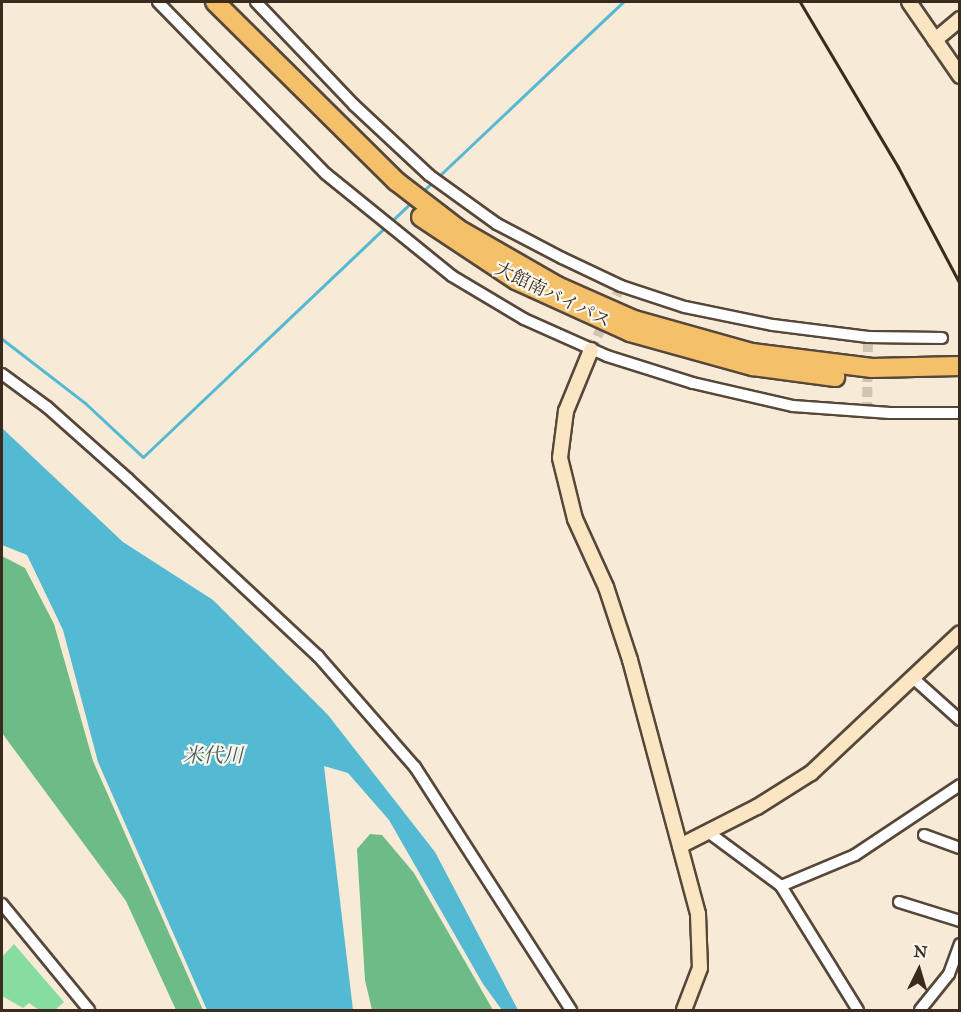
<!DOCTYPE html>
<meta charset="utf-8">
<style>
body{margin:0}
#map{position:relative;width:961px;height:1012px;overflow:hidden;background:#f7ead6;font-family:"IM FELL Great Primer","Noto Serif JP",serif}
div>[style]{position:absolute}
.green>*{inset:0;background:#87dd9f}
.forest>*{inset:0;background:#6dbc86}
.water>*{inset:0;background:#54b9d2}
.stream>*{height:3px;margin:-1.5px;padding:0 1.5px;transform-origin:1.5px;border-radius:1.5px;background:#54b9d2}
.street-tunnel>*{height:10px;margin-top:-5px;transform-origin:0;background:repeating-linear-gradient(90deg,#d1c4b1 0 10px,transparent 0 15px)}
.roads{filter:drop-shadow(2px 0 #57473a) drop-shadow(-2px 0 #57473a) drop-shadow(0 2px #57473a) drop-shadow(0 -2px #57473a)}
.street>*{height:10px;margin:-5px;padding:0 5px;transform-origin:5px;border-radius:5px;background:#fff}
.secondary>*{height:14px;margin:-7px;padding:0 7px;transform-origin:7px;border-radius:7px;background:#fbe6c3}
.highway>*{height:18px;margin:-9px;padding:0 9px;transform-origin:9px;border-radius:9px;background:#f4c16a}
.rail>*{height:3px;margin:-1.5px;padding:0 1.5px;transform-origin:1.5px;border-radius:1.5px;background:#3b2a1e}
span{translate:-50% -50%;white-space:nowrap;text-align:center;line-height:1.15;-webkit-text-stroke:4.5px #fbf7ec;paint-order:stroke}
.street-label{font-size:18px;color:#3b2a1e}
.water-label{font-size:20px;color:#445c5d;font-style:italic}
.frame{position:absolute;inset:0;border:3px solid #3b2a1e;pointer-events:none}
.north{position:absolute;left:889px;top:940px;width:60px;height:60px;-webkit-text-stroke:4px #fbf7ec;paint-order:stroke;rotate:5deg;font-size:16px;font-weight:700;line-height:24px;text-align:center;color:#3b2a1e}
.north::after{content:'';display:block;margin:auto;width:21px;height:27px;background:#3b2a1e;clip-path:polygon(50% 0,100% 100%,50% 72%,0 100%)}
</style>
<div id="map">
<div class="green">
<i style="clip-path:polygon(14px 944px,64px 1002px,55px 1010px,39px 1010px,29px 1003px,23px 1008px,2px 996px,2px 957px)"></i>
</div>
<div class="forest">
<i style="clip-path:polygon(2px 556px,25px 568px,54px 624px,93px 761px,203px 1010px,176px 1010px,126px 901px,2px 733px)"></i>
<i style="clip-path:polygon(370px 834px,382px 835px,414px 873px,493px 1010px,372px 1010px,365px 980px,357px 849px)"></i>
</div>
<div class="water">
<i style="clip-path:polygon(2px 428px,123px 542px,213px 600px,328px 715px,435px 852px,518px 1010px,502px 1010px,483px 984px,389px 820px,348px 773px,324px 766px,353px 1010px,207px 1010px,98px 762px,63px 630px,27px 555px,2px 545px)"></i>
</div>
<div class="stream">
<i style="left:422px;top:192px;width:277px;rotate:-43.4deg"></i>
<i style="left:2px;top:339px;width:105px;rotate:37.6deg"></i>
<i style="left:85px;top:403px;width:79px;rotate:43deg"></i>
<i style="left:143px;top:457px;width:372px;rotate:-43.5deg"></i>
</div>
<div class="street-tunnel">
<i style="left:591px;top:350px;width:71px;rotate:-64.9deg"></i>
<i style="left:867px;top:412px;width:75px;rotate:-89.2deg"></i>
</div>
<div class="roads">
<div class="street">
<i style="left:158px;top:2px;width:240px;rotate:45.7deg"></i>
<i style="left:326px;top:174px;width:162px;rotate:39deg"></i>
<i style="left:452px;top:276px;width:84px;rotate:30.8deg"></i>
<i style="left:524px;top:319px;width:91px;rotate:24deg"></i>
<i style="left:607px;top:356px;width:90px;rotate:17.4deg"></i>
<i style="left:693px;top:383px;width:103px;rotate:13deg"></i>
<i style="left:793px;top:406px;width:97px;rotate:4.1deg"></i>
<i style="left:890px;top:413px;width:70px"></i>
<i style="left:256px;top:2px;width:142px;rotate:46.4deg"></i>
<i style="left:354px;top:105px;width:103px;rotate:43deg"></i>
<i style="left:429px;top:175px;width:84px;rotate:35.8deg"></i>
<i style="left:497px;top:224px;width:73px;rotate:27.6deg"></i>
<i style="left:562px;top:258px;width:65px;rotate:25.4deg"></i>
<i style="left:621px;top:286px;width:67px;rotate:18.2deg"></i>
<i style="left:685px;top:307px;width:90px;rotate:11.6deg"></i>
<i style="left:773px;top:325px;width:96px;rotate:7.2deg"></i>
<i style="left:868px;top:337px;width:74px;rotate:0.8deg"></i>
<i style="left:2px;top:374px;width:56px;rotate:36.3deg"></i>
<i style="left:47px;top:407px;width:108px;rotate:41.6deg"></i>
<i style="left:128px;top:479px;width:260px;rotate:43deg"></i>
<i style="left:318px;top:656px;width:147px;rotate:48.9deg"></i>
<i style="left:415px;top:767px;width:289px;rotate:57.3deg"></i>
<i style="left:913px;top:678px;width:63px;rotate:41.8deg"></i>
<i style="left:708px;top:832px;width:91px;rotate:36.5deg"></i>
<i style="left:781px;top:886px;width:146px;rotate:58.2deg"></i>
<i style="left:924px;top:835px;width:38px;rotate:20deg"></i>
<i style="left:781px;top:886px;width:80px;rotate:-22.7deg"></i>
<i style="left:855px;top:855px;width:126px;rotate:-33.7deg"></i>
<i style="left:899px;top:902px;width:64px;rotate:17.3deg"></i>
<i style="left:2px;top:904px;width:137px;rotate:50.6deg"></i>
<i style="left:920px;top:1010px;width:46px;rotate:-51.1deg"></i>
<i style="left:949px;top:974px;width:32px;rotate:-70deg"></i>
</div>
<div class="secondary">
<i style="left:909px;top:2px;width:90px;rotate:55.4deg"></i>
<i style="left:935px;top:40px;width:33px;rotate:-40deg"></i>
<i style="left:591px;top:350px;width:66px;rotate:112.3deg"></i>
<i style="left:566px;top:411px;width:47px;rotate:97.3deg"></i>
<i style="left:560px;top:458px;width:63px;rotate:76.2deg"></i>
<i style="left:575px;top:519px;width:75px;rotate:65.5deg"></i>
<i style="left:606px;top:587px;width:77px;rotate:71.8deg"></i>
<i style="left:630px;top:660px;width:263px;rotate:75deg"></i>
<i style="left:698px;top:914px;width:54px;rotate:87.9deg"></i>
<i style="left:700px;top:968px;width:45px;rotate:110.9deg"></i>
<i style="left:680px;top:846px;width:86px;rotate:-26.9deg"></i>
<i style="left:757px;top:807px;width:64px;rotate:-32.2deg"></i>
<i style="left:811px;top:773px;width:204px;rotate:-43.2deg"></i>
</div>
<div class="highway">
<i style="left:215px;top:2px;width:255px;rotate:44.7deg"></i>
<i style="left:396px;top:181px;width:78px;rotate:37.7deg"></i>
<i style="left:458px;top:229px;width:114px;rotate:29.9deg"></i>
<i style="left:557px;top:286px;width:84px;rotate:23.8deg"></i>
<i style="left:634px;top:320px;width:123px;rotate:15.6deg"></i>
<i style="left:752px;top:353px;width:121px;rotate:7.1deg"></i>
<i style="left:872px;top:368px;width:88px;rotate:-1.3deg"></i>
<i style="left:421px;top:217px;width:114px;rotate:33.6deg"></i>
<i style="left:516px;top:280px;width:125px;rotate:24.5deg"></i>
<i style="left:630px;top:332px;width:128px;rotate:15.5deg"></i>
<i style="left:753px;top:366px;width:83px;rotate:7.6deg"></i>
</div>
</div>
<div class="rail">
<i style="left:800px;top:2px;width:192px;rotate:59.3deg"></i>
<i style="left:898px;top:167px;width:132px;rotate:62.1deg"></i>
</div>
<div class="street-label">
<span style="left:553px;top:295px;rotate:26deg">大館南バイパス</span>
</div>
<div class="water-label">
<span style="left:213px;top:755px">米代川</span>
</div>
<div class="frame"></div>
<div class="north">N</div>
</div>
